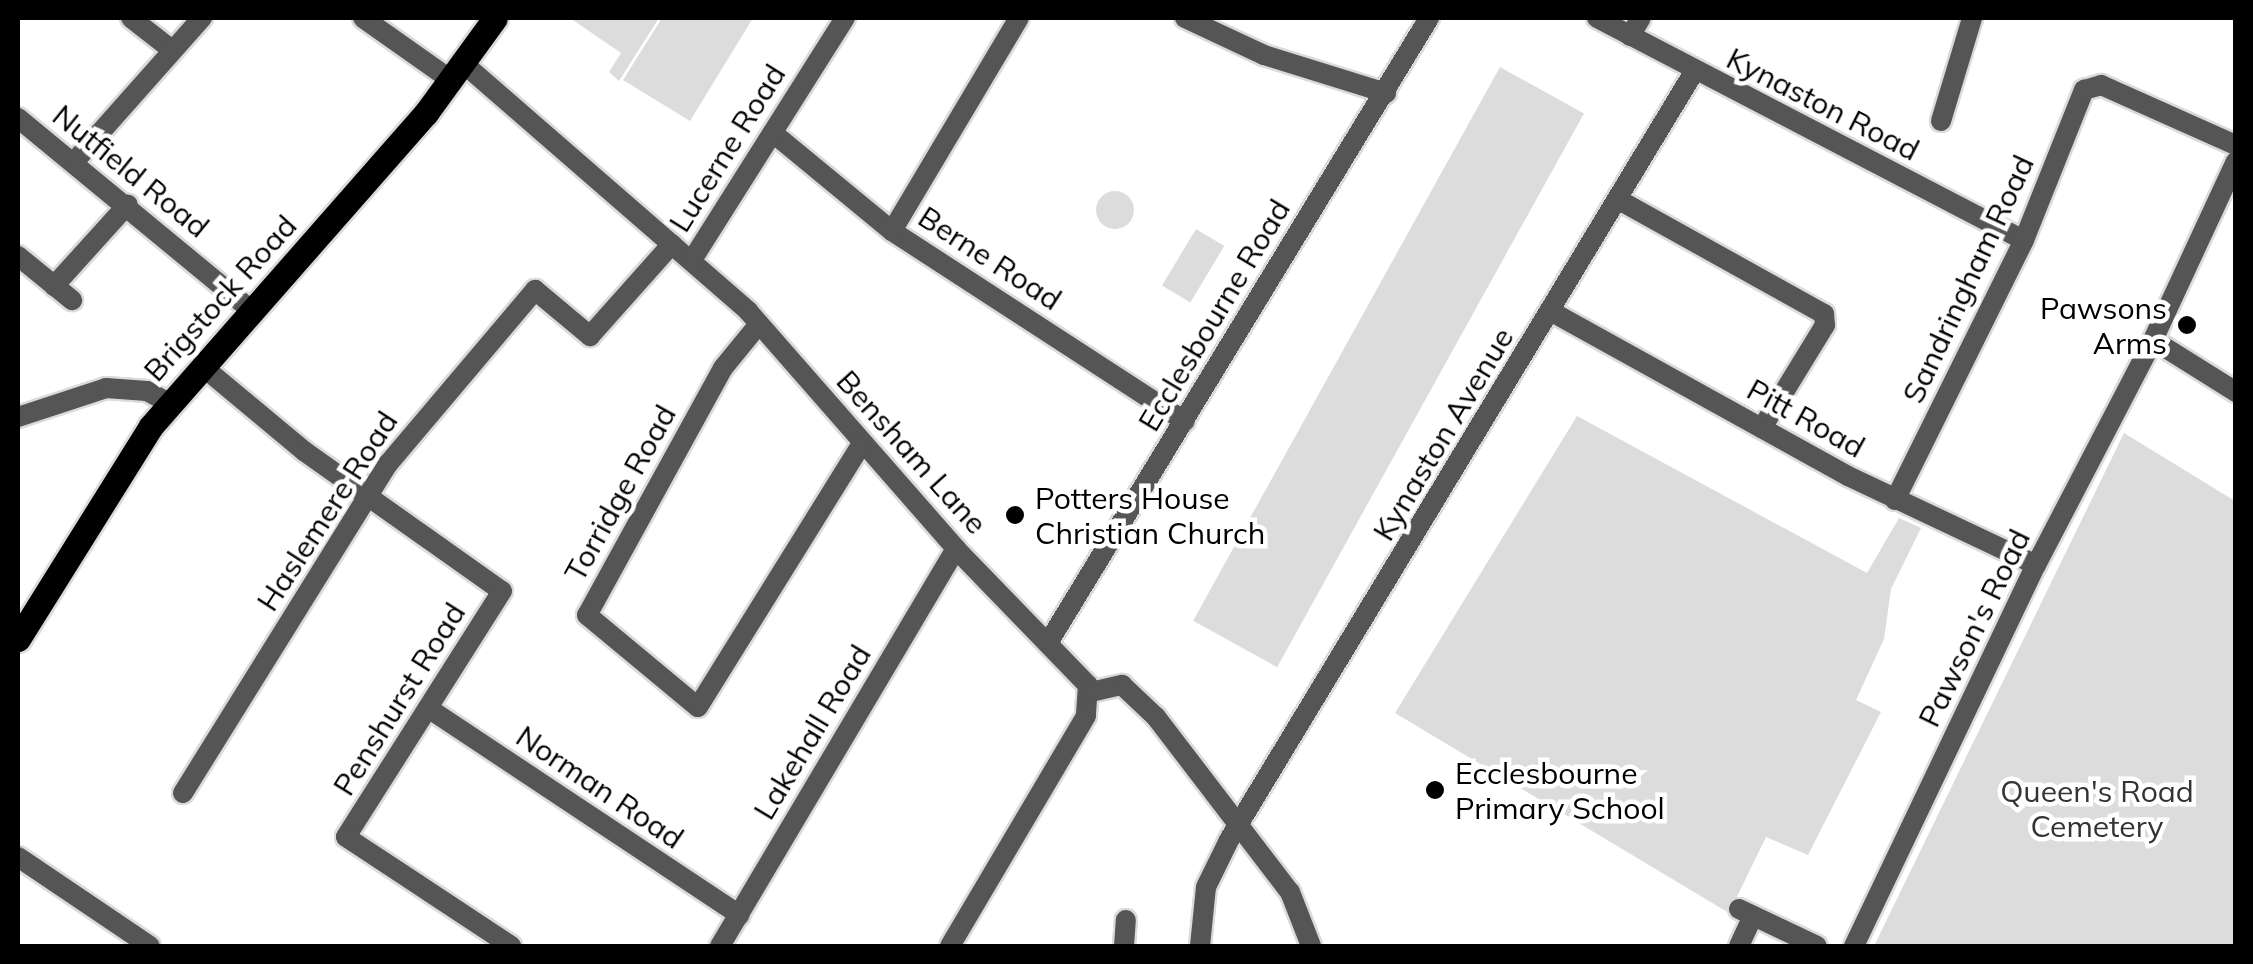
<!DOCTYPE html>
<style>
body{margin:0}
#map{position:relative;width:2253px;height:964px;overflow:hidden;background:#fff;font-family:Mulish,sans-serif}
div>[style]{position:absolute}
.green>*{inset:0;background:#dcdcdc;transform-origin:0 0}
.round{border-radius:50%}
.roads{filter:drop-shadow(2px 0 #dbdbdb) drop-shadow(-2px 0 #dbdbdb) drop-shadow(0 2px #dbdbdb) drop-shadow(0 -2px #dbdbdb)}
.minor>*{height:20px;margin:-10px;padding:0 10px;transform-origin:10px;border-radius:10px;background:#555}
.major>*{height:25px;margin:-12.5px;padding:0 12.5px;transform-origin:12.5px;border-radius:12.5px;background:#000}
.dots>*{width:28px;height:28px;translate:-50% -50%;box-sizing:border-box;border:5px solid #fff;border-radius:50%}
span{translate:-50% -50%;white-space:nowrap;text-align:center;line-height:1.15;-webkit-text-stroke:9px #fff;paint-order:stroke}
.street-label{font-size:30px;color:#000}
.poi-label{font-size:30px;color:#000}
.right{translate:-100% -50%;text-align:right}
.left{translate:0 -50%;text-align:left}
.park-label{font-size:30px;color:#333}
.frame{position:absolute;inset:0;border:20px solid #000;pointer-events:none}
</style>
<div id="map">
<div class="green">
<i style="clip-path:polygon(570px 18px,659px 18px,619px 81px,609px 72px,621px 53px)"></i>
<i style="clip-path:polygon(662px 18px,753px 18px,690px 121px,623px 80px)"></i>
<i style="left:1500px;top:67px;width:96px;height:633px;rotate:29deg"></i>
<i class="round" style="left:1096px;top:191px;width:38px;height:38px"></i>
<i style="left:1196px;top:229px;width:33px;height:66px;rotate:31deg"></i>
<i style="clip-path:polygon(1577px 416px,1867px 573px,1899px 518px,1921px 528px,1891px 589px,1884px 639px,1856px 700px,1881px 712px,1808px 855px,1766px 837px,1729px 913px,1395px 713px)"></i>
<i style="clip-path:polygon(2124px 433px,2235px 501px,2235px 946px,1874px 946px)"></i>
</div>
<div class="roads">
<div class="minor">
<i style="left:131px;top:18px;width:52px;rotate:38deg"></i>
<i style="left:363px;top:18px;width:108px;rotate:35.2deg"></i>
<i style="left:1185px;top:18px;width:87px;rotate:25.1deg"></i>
<i style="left:1264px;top:55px;width:128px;rotate:17.3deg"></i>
<i style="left:1597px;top:18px;width:481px;rotate:27.5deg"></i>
<i style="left:1630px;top:36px;width:21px;rotate:-59deg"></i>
<i style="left:463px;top:63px;width:378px;rotate:41deg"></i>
<i style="left:748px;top:311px;width:316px;rotate:48.8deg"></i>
<i style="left:956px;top:549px;width:190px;rotate:45.9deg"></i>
<i style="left:1088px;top:685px;width:31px;rotate:94deg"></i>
<i style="left:1086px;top:716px;width:267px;rotate:120.6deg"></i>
<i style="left:18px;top:118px;width:303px;rotate:39.5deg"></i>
<i style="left:1941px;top:121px;width:108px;rotate:-73.2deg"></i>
<i style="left:773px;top:133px;width:154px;rotate:39.5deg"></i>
<i style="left:892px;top:231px;width:349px;rotate:33deg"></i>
<i style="left:74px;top:162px;width:193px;rotate:-48.4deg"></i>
<i style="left:1619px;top:200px;width:235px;rotate:29.1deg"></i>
<i style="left:1824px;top:314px;width:11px;rotate:85deg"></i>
<i style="left:1825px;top:325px;width:121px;rotate:121.5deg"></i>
<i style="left:892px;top:231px;width:248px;rotate:-59.2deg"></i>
<i style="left:18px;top:256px;width:70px;rotate:39.2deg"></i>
<i style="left:692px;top:260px;width:286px;rotate:-57.7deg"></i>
<i style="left:54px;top:286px;width:110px;rotate:-47.9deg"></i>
<i style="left:1552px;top:312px;width:338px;rotate:29deg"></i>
<i style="left:1848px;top:476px;width:208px;rotate:25.3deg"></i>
<i style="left:759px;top:324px;width:57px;rotate:129.3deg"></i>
<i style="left:723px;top:368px;width:282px;rotate:118.8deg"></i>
<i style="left:587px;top:615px;width:144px;rotate:39.7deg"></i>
<i style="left:698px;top:707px;width:310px;rotate:-58.1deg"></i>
<i style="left:2153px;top:340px;width:197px;rotate:-65.1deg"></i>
<i style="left:2153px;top:340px;width:98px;rotate:32.1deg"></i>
<i style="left:202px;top:366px;width:133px;rotate:39.8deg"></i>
<i style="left:304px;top:451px;width:242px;rotate:35.3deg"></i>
<i style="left:502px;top:591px;width:291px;rotate:122.4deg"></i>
<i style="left:346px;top:837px;width:198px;rotate:33.4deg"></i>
<i style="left:18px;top:417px;width:93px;rotate:-18.2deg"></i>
<i style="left:106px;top:388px;width:41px;rotate:4.2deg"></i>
<i style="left:147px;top:391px;width:25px;rotate:29deg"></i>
<i style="left:1895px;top:500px;width:290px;rotate:-63.6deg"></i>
<i style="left:2024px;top:240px;width:162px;rotate:-68.2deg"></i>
<i style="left:2084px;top:90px;width:18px;rotate:-16deg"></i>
<i style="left:2101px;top:85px;width:148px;rotate:24deg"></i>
<i style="left:1048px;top:643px;width:732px;rotate:-58.63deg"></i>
<i style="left:1091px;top:692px;width:32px;rotate:-13deg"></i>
<i style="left:1122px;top:685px;width:47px;rotate:43.3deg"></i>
<i style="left:1156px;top:717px;width:220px;rotate:52.6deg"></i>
<i style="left:1290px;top:892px;width:58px;rotate:68.7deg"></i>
<i style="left:428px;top:708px;width:374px;rotate:33.6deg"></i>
<i style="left:183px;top:793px;width:388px;rotate:-58.1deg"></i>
<i style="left:388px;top:464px;width:228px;rotate:-49.8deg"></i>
<i style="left:535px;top:290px;width:72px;rotate:39.9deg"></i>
<i style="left:590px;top:336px;width:123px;rotate:-48.3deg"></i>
<i style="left:18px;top:857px;width:159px;rotate:34deg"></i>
<i style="left:1739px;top:909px;width:86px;rotate:25.4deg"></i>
<i style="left:720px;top:946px;width:462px;rotate:-59.3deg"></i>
<i style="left:1124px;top:946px;width:26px;rotate:-86deg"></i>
<i style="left:1200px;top:946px;width:59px;rotate:-84.2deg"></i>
<i style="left:1206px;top:887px;width:52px;rotate:-63.9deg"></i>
<i style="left:1229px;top:840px;width:898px;rotate:-58.81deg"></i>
<i style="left:1739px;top:946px;width:33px;rotate:-65deg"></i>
<i style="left:1854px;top:946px;width:422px;rotate:-64.5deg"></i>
<i style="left:2036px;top:565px;width:254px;rotate:-62.5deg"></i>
</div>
<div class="major">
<i style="left:18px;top:639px;width:251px;rotate:-58deg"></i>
<i style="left:151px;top:426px;width:417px;rotate:-48.7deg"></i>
<i style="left:426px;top:113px;width:117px;rotate:-54deg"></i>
</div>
</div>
<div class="dots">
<i style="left:2187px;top:325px;background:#000"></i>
<i style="left:1015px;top:515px;background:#000"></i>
<i style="left:1435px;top:790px;background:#000"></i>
</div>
<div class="street-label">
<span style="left:1823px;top:104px;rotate:27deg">Kynaston Road</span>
<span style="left:727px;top:148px;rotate:-58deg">Lucerne Road</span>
<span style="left:131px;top:171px;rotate:39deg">Nutfield Road</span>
<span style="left:990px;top:258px;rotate:33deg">Berne Road</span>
<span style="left:1968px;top:279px;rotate:-65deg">Sandringham Road</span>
<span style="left:220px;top:298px;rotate:-48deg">Brigstock Road</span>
<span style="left:1214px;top:315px;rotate:-59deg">Ecclesbourne Road</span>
<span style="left:1806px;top:418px;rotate:29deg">Pitt Road</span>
<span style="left:1443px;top:434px;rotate:-59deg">Kynaston Avenue</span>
<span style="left:912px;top:452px;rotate:48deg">Bensham Lane</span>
<span style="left:620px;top:493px;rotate:-61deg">Torridge Road</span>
<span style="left:327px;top:511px;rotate:-57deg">Haslemere Road</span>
<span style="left:1974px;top:628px;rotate:-64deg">Pawson's Road</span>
<span style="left:399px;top:699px;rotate:-58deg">Penshurst Road</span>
<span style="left:812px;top:732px;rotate:-59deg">Lakehall Road</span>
<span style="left:600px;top:787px;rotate:34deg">Norman Road</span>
</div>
<div class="poi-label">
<span class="right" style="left:2167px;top:325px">Pawsons<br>Arms</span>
<span class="left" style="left:1035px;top:515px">Potters House<br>Christian Church</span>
<span class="left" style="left:1455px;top:790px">Ecclesbourne<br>Primary School</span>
</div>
<div class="park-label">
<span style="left:2097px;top:808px">Queen's Road<br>Cemetery</span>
</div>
<div class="frame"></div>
</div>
